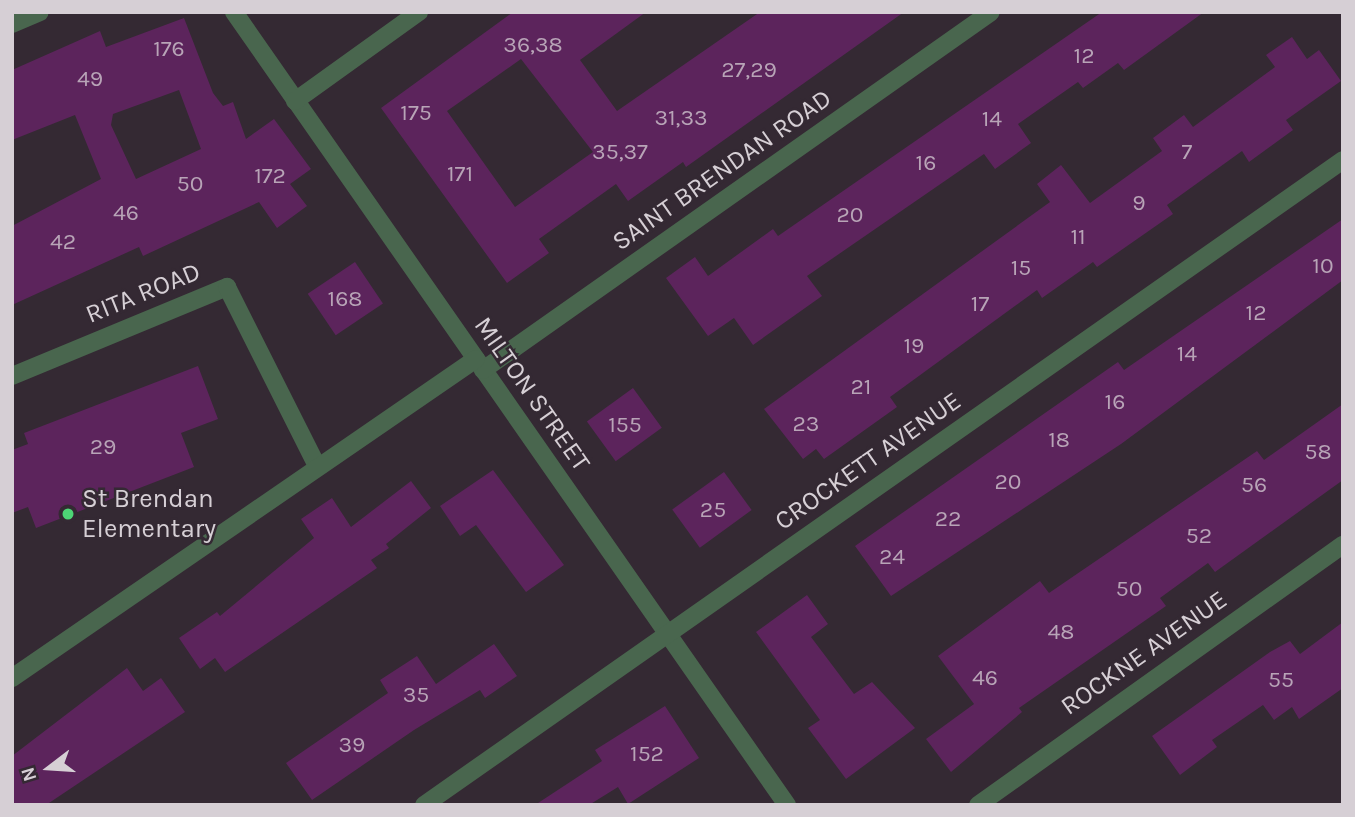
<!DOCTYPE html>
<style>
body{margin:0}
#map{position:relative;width:1355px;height:817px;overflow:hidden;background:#342933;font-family:Karla,sans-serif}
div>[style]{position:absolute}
.building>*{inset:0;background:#5c245c;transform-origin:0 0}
.street>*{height:18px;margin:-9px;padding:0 9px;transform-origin:9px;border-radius:9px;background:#49664e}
.dots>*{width:19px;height:19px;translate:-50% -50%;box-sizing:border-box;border:4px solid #342933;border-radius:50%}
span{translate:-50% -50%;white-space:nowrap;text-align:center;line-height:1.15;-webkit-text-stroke:5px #342933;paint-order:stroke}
.number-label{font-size:23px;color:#b8a4b7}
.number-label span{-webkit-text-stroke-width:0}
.street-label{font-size:26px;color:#d6cfd5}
.poi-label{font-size:26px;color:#d6cfd5}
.left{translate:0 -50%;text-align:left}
.frame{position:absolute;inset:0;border:14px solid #d6cfd5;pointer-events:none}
.north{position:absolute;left:14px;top:733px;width:70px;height:70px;-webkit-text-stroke:5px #342933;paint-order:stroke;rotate:253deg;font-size:19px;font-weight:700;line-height:28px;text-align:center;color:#d6cfd5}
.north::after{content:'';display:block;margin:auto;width:24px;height:32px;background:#d6cfd5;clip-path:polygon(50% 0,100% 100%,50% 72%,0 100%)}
</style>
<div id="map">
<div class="building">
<i style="clip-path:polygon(evenodd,513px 12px,646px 12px,580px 60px,617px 111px,760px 12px,904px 12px,686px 167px,683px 162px,628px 201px,616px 184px,539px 239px,549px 253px,507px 283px,381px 108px,513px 12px,521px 59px,593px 152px,515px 207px,447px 111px,521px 59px)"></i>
<i style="clip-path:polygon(1102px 12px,1204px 12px,1124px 70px,1118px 63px,1083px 88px,1078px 82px,1018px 124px,1031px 143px,995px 169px,984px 154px,807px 276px,822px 296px,753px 345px,734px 318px,708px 336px,666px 278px,695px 257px,708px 276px,773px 229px,778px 236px)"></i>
<i style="clip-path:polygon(evenodd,184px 18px,213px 93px,223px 106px,233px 102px,246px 139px,274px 119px,311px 169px,290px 184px,307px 206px,277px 228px,259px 202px,143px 256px,139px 247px,12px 305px,12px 226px,101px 179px,75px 115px,12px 140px,12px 70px,100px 31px,106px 47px,184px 18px,179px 90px,201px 149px,136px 179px,111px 125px,113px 114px,179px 90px)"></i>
<i style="clip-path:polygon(1292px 37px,1307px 59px,1319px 50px,1341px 81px,1286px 120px,1293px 130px,1249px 162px,1242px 151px,1167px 205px,1173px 214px,1097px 267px,1093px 262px,1042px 298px,1037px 290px,890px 397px,897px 407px,824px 459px,816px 449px,803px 459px,764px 409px,1050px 202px,1037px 184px,1061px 165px,1090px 203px,1162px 151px,1153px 138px,1184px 115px,1193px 127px,1275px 67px,1266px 55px)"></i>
<i style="clip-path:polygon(1343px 219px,1343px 280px,1121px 444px,891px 596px,855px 546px,1118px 362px,1124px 370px)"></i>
<i style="left:355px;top:262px;width:50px;height:57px;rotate:56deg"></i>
<i style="clip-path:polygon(198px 366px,218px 419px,181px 433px,194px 467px,36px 528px,28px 507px,12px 513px,12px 450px,28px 444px,24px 433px)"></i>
<i style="left:633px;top:388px;width:49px;height:57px;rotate:54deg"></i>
<i style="clip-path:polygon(1343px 404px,1343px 480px,1215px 572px,1208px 563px,1160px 598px,1166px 606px,1019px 708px,1022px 712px,951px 772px,926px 739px,974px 704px,938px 656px,1040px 581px,1049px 593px,1257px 451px,1264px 460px)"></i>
<i style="clip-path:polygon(493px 470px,564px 565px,526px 592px,476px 525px,460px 536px,440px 506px)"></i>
<i style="left:724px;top:472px;width:47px;height:64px;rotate:54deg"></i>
<i style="clip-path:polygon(411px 481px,431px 508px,386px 544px,389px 548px,371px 560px,377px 568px,225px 672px,215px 658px,200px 669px,179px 638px,217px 612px,220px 616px,314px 538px,301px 519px,332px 498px,351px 527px)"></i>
<i style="clip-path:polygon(807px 595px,828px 624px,811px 637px,854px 694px,872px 682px,915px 728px,846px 779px,808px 728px,820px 720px,756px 632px)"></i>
<i style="clip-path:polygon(1343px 622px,1343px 688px,1299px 719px,1292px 707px,1274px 720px,1263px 705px,1212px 740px,1217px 747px,1180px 775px,1152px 736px,1270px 652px,1290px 641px,1300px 654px)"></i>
<i style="clip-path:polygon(494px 644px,517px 676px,485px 698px,480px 690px,414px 730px,312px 800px,286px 763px,388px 693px,380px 680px,417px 656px,436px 684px)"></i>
<i style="clip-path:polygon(127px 668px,143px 691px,161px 678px,185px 712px,46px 805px,12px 805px,12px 756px)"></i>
<i style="clip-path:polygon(665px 706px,699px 758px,628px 804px,618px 787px,589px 805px,535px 805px,602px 761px,595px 750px)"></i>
</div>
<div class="street">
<i style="left:234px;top:12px;width:967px;rotate:55.11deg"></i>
<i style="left:12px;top:24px;width:30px;rotate:-23deg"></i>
<i style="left:295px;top:101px;width:153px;rotate:-35.7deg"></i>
<i style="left:483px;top:370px;width:621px;rotate:-35.17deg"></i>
<i style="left:12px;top:376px;width:233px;rotate:-22.5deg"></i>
<i style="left:227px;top:287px;width:198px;rotate:63.3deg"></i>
<i style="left:12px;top:678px;width:563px;rotate:-34.51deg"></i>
<i style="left:424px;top:805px;width:1123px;rotate:-35.06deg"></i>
<i style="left:978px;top:805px;width:448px;rotate:-35.5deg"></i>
</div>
<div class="dots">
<i style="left:68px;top:514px;background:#4dd676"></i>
</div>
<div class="number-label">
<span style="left:533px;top:45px">36,38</span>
<span style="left:169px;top:49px">176</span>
<span style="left:1084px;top:56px">12</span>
<span style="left:749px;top:70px">27,29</span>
<span style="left:90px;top:79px">49</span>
<span style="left:416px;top:113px">175</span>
<span style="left:681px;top:118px">31,33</span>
<span style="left:992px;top:119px">14</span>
<span style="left:620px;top:152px">35,37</span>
<span style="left:1187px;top:152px">7</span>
<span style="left:926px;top:163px">16</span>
<span style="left:460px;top:174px">171</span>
<span style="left:270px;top:176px">172</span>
<span style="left:190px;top:184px">50</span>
<span style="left:1139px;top:203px">9</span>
<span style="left:126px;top:213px">46</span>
<span style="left:850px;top:215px">20</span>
<span style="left:1078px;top:237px">11</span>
<span style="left:63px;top:242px">42</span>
<span style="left:1323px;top:266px">10</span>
<span style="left:1021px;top:268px">15</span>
<span style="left:345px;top:299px">168</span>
<span style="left:980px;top:304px">17</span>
<span style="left:1256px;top:313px">12</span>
<span style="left:914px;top:346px">19</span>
<span style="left:1187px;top:354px">14</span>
<span style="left:861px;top:387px">21</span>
<span style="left:1115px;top:402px">16</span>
<span style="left:806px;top:424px">23</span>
<span style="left:625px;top:425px">155</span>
<span style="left:1059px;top:440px">18</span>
<span style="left:103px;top:447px">29</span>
<span style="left:1318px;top:452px">58</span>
<span style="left:1008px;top:482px">20</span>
<span style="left:1254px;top:485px">56</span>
<span style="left:713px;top:510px">25</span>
<span style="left:948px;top:519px">22</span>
<span style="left:1199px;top:536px">52</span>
<span style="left:892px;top:557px">24</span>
<span style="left:1129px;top:589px">50</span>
<span style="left:1061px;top:632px">48</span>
<span style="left:985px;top:678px">46</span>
<span style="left:1281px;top:680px">55</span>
<span style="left:416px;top:695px">35</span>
<span style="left:352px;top:745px">39</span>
<span style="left:647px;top:754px">152</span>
</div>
<div class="street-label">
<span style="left:722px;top:170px;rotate:-35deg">SAINT BRENDAN ROAD</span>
<span style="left:143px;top:293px;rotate:-22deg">RITA ROAD</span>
<span style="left:532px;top:394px;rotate:55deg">MILTON STREET</span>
<span style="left:868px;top:461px;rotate:-35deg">CROCKETT AVENUE</span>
<span style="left:1144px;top:653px;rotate:-35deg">ROCKNE AVENUE</span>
</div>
<div class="poi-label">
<span class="left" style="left:82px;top:514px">St Brendan<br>Elementary</span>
</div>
<div class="frame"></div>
<div class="north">N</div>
</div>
